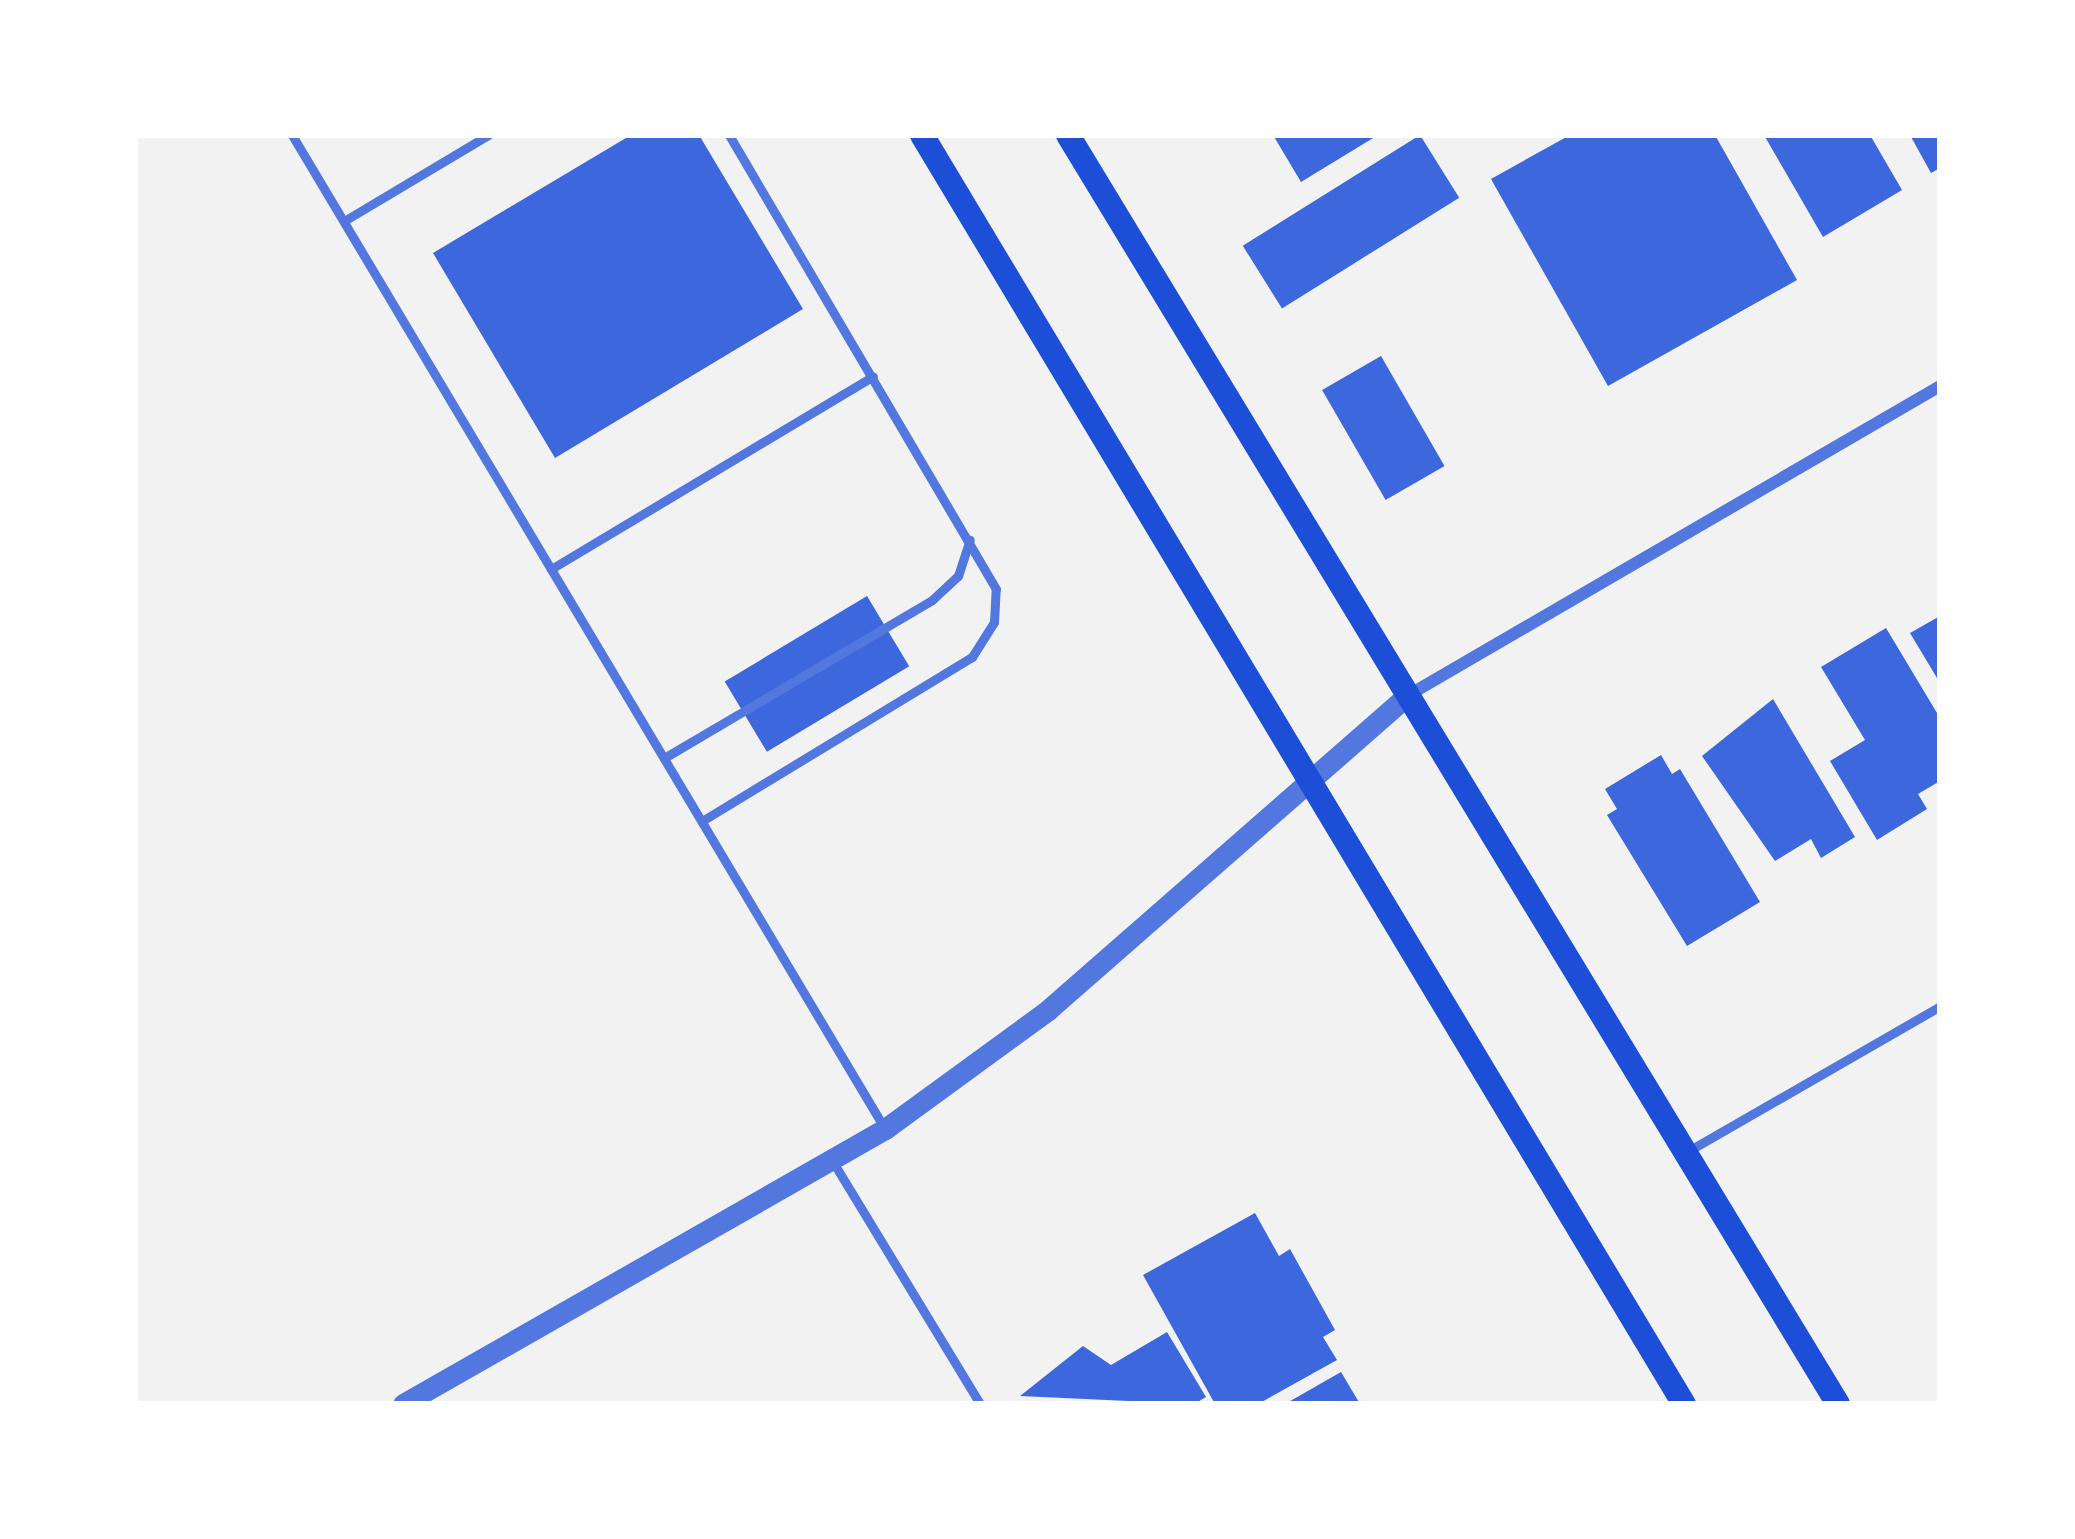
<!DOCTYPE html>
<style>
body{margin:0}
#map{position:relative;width:2075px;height:1539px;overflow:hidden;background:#f2f2f2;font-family:Merriweather,serif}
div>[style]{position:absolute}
.building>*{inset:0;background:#3d67dc;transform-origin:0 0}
.service>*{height:9px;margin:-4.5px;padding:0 4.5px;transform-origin:4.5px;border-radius:4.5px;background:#5277de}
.minor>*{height:12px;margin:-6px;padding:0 6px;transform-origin:6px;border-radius:6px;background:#5277de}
.tertiary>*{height:21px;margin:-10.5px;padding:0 10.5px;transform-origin:10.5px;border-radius:10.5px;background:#5277de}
.secondary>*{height:24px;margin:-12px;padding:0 12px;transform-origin:12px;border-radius:12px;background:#1d4ed8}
span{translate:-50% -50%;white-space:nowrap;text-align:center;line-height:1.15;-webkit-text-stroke:10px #fff;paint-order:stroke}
.frame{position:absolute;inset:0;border:138px solid #fff;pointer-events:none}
</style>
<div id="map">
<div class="building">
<i style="clip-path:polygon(631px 135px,699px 135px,803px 309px,555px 458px,433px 253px)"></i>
<i style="clip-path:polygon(1273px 135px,1378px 135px,1301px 182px)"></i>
<i style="left:1420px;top:135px;width:74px;height:209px;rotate:58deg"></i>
<i style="clip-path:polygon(1570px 135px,1715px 135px,1797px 280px,1608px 386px,1491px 179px)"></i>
<i style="clip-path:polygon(1764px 135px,1870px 135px,1902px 190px,1823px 237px)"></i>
<i style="clip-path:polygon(1910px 135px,1940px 135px,1940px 168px,1931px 173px)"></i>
<i style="left:1381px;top:356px;width:127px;height:68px;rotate:60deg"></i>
<i style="left:867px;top:596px;width:82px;height:166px;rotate:59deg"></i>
<i style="clip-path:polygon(1940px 616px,1940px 683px,1910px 633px)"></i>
<i style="clip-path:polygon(1886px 628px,1940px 718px,1940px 781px,1918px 794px,1927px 809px,1877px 840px,1830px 761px,1865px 740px,1821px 667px)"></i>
<i style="clip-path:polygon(1773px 699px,1855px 837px,1821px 858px,1811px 839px,1775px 861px,1702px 756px)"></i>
<i style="clip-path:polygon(1661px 755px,1672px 774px,1680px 769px,1760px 902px,1687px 946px,1607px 815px,1617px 809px,1605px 789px)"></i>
<i style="clip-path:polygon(1255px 1213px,1279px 1256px,1290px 1249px,1335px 1330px,1323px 1337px,1337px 1360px,1258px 1404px,1215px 1404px,1143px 1275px)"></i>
<i style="clip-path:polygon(1167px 1332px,1206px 1397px,1194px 1404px,1020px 1396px,1083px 1346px,1111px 1365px)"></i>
<i style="clip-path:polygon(1341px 1372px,1360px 1404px,1285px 1404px)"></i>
</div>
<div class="service">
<i style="left:292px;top:135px;width:1157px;rotate:59.18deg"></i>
<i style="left:344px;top:221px;width:168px;rotate:-30.8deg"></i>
<i style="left:551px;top:569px;width:375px;rotate:-30.9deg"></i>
<i style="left:664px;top:758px;width:311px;rotate:-30.5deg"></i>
<i style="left:932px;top:600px;width:35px;rotate:-43deg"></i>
<i style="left:958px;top:576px;width:38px;rotate:-72deg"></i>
<i style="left:702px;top:821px;width:316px;rotate:-31.3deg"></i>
<i style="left:972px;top:657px;width:41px;rotate:-57.8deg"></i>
<i style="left:994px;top:622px;width:33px;rotate:-87deg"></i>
<i style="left:996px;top:589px;width:527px;rotate:-120.46deg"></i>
<i style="left:1690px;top:1150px;width:289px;rotate:-29.9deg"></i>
<i style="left:833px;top:1162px;width:283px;rotate:58.7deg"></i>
</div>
<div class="minor">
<i style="left:1407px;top:696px;width:617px;rotate:-30.18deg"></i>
</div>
<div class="tertiary">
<i style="left:403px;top:1404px;width:555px;rotate:-29.71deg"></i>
<i style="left:885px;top:1129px;width:202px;rotate:-36.1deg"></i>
<i style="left:1048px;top:1010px;width:473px;rotate:-41.2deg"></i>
</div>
<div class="secondary">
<i style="left:922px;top:135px;width:1480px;rotate:59.02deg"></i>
<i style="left:1068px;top:135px;width:1484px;rotate:58.75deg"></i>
</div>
<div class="frame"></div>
</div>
